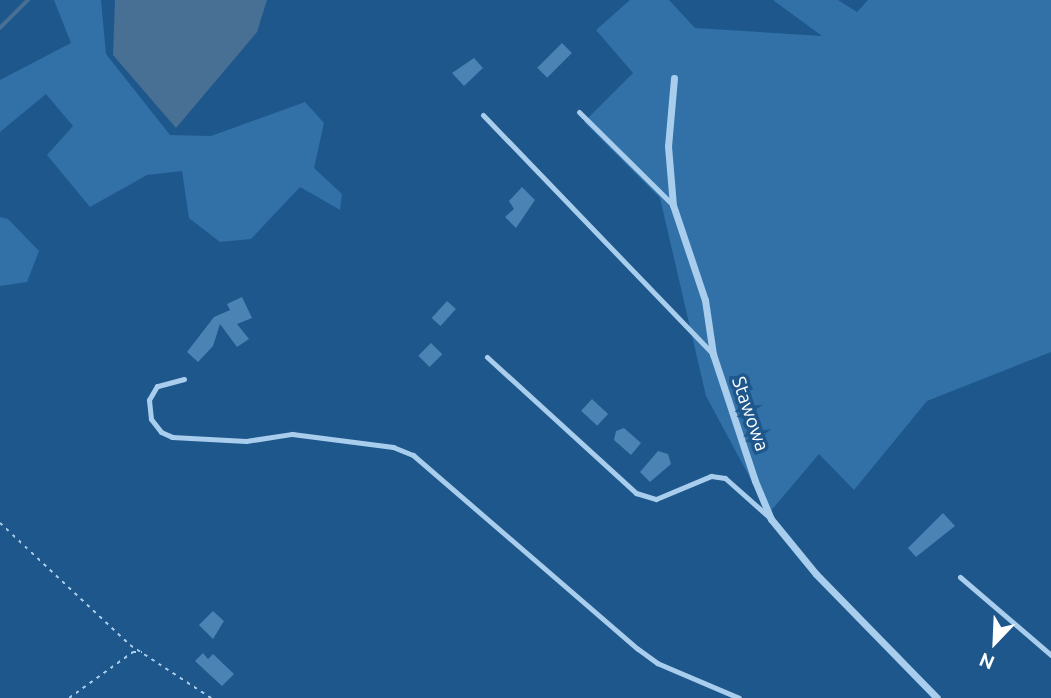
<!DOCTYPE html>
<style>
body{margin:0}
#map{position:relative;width:1051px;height:698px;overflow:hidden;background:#1e578b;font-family:Ubuntu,sans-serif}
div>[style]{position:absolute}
.green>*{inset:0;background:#3171a8}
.water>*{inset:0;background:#487095}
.stream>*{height:3.5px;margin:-1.75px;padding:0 1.75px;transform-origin:1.75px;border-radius:1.75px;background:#487095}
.building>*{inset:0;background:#4a83b4;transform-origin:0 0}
.path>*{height:2px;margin-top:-1px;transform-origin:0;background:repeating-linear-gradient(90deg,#a9cdec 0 3.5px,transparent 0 8.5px)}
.lane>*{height:5px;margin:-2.5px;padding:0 2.5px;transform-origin:2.5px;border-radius:2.5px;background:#a9cdec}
.street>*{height:7px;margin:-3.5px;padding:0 3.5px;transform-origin:3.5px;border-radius:3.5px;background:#a9cdec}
span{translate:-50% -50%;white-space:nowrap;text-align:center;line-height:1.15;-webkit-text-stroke:7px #1e578b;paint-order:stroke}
.street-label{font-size:19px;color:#fff}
.north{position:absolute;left:960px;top:607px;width:70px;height:70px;-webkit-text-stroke:5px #1e578b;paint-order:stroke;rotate:203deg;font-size:19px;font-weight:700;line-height:28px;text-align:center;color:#fff}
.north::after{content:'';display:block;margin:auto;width:24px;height:32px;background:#fff;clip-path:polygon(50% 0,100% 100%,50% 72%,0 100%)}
</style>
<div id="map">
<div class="green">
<i style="clip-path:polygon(54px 0,101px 0,106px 54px,170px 135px,211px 136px,305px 102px,324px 123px,314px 168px,342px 194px,340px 210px,300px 187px,251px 239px,220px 242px,189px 218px,182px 171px,147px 175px,90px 207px,47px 155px,73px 126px,46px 94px,0 132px,0 80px,71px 43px)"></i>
<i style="clip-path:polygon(630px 0,669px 0,695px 28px,822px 36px,773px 0,838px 0,857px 12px,868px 0,1051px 0,1051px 352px,927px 401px,854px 490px,819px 454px,769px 513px,706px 396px,660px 198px,584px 122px,633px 73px,596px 30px)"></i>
<i style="clip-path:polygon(0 217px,8px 219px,39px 251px,27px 282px,0 286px)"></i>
</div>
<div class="water">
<i style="clip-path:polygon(115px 0,267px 0,257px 32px,176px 128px,113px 55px)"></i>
</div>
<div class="stream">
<i style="left:0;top:28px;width:40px;rotate:-45deg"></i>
</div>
<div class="building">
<i style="left:562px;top:43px;width:14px;height:35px;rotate:45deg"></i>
<i style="clip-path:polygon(474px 58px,483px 68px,464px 86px,452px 73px)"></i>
<i style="clip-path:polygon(522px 187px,535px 200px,516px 228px,505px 217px,514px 209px,509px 201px)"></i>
<i style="clip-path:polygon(242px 297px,252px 318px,237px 324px,249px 339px,237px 347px,220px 324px,213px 346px,198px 362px,187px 352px,214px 317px,230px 310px,227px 304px)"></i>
<i style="left:447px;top:301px;width:12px;height:23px;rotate:42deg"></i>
<i style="left:431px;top:343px;width:16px;height:18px;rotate:45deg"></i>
<i style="left:592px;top:399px;width:22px;height:16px;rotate:43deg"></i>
<i style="clip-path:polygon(624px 428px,641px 443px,631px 455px,614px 440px,616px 431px)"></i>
<i style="clip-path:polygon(658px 451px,668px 454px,671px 464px,650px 482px,640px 472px)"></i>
<i style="clip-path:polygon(943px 513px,955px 526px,916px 557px,908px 548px)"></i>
<i style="clip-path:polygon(213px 611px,224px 621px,213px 639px,199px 625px)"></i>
<i style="clip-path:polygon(203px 653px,208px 659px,213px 654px,234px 674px,222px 686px,195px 661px)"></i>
</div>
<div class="path">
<i style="left:0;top:523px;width:178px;rotate:43.2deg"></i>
<i style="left:130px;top:645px;width:97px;rotate:33.2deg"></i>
<i style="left:69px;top:698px;width:79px;rotate:-35.7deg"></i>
<i style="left:133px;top:652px;width:9px"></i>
</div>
<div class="lane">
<i style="left:579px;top:112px;width:132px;rotate:44.7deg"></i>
<i style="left:483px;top:115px;width:332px;rotate:46.1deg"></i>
<i style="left:487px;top:357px;width:202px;rotate:42.4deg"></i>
<i style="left:636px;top:493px;width:21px;rotate:17deg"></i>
<i style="left:656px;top:499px;width:60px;rotate:-22.7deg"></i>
<i style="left:711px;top:476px;width:14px;rotate:8deg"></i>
<i style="left:725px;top:478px;width:59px;rotate:41.6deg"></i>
<i style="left:184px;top:379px;width:28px;rotate:165deg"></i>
<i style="left:157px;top:386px;width:16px;rotate:120deg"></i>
<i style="left:149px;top:400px;width:19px;rotate:84deg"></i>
<i style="left:151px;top:419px;width:16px;rotate:52deg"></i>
<i style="left:161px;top:432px;width:12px;rotate:24deg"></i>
<i style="left:172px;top:437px;width:74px;rotate:3.1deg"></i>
<i style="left:246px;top:441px;width:47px;rotate:-8.7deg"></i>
<i style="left:292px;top:434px;width:102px;rotate:7.3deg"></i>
<i style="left:393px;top:447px;width:22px;rotate:22deg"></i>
<i style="left:413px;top:455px;width:297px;rotate:40.8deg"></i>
<i style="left:638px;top:649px;width:24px;rotate:36deg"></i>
<i style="left:657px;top:663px;width:89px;rotate:23.1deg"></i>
<i style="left:960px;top:577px;width:120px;rotate:40.6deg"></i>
</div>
<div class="street">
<i style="left:674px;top:78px;width:68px;rotate:95deg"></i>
<i style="left:668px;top:146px;width:59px;rotate:85.2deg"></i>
<i style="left:673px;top:205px;width:100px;rotate:71.4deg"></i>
<i style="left:705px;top:300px;width:55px;rotate:81.6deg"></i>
<i style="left:713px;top:354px;width:134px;rotate:71.7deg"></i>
<i style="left:755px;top:481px;width:41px;rotate:67.2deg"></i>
<i style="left:771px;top:519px;width:71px;rotate:50.7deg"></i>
<i style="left:816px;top:574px;width:173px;rotate:45.7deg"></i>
</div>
<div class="street-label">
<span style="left:750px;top:414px;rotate:71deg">Stawowa</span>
</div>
<div class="north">N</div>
</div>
